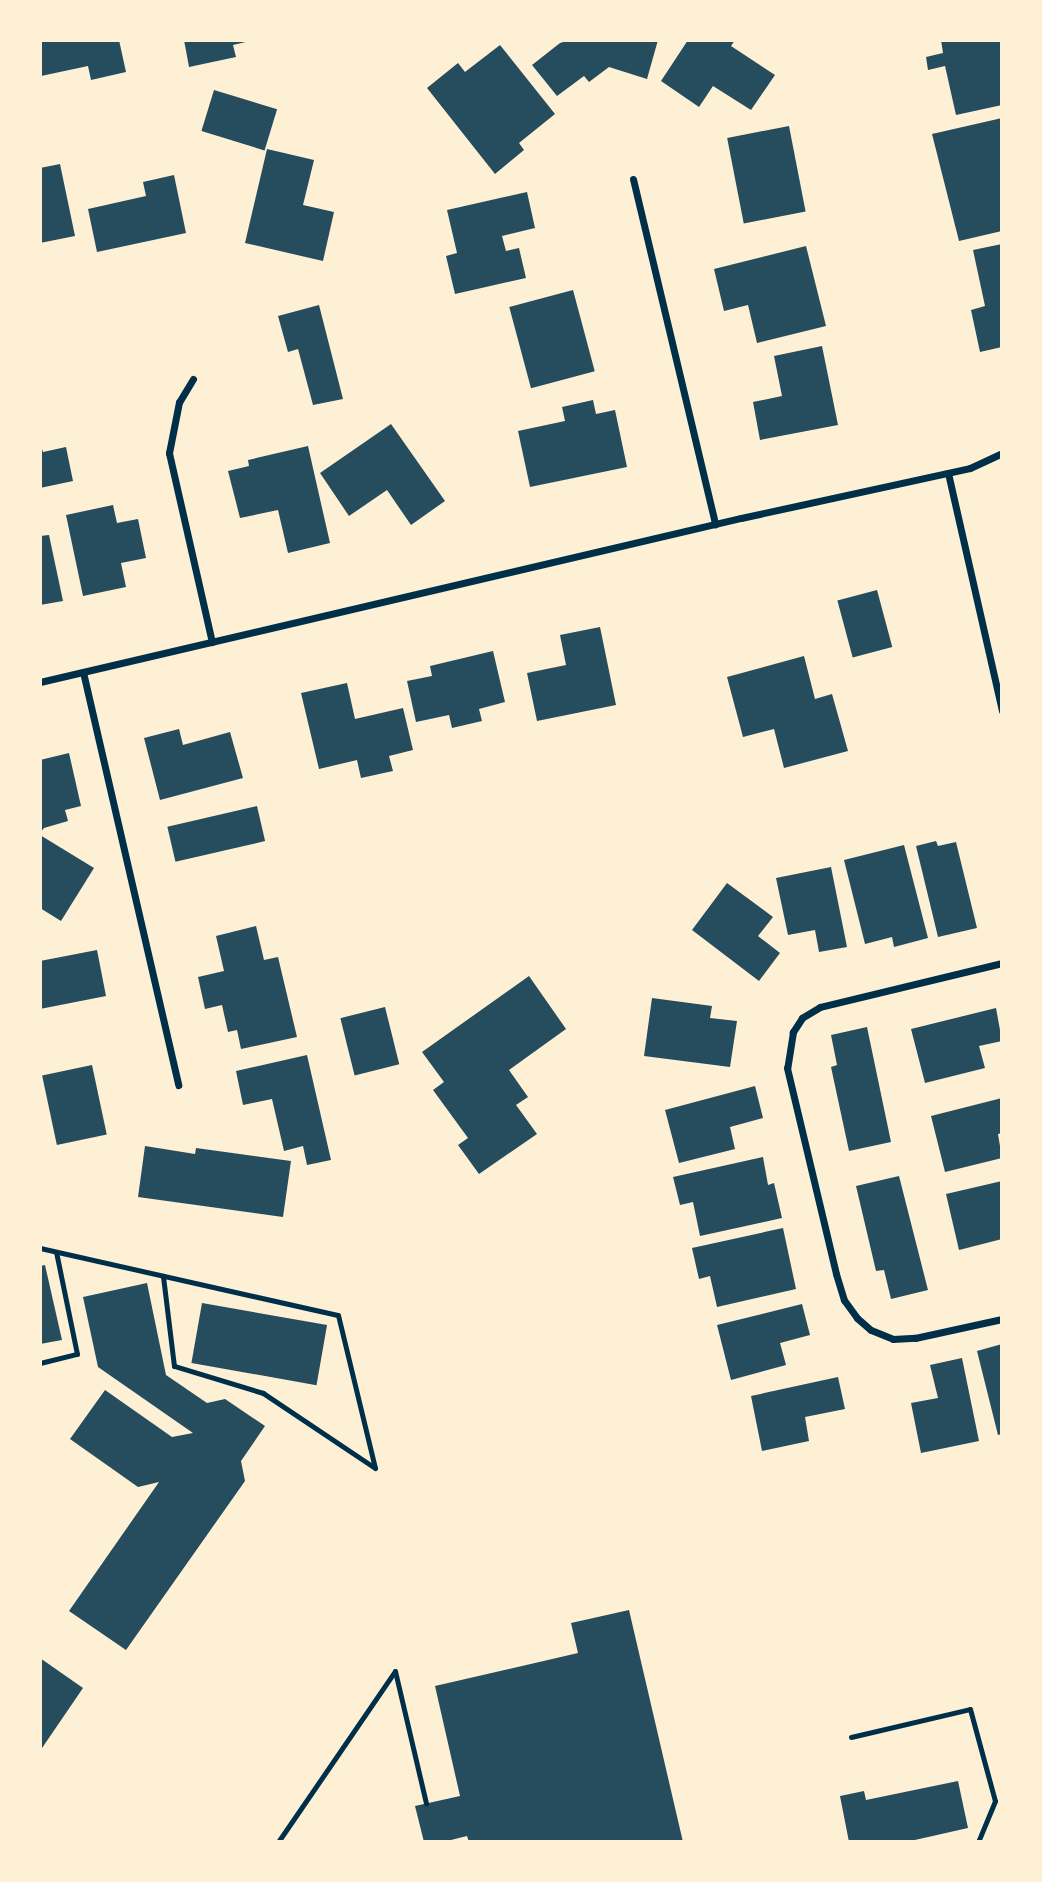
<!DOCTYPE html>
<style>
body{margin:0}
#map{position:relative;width:1042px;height:1882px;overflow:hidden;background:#fdf0d5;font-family:"Noto Serif",serif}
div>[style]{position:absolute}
.building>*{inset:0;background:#264d5e;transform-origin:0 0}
.service>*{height:5px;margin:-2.5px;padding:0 2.5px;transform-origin:2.5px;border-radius:2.5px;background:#003049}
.minor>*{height:7px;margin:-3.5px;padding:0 3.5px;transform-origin:3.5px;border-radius:3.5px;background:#003049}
span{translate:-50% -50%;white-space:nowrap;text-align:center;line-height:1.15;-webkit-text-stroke:7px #fdf0d5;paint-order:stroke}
.frame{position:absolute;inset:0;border:42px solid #fdf0d5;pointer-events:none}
</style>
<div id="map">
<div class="building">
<i style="clip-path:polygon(40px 40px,119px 40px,126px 72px,91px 80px,88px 66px,41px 76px)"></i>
<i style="clip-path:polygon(184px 40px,250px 40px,250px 41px,233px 45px,236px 57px,189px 67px)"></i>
<i style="clip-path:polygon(570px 40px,658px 40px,647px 79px,609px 67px,589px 82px,584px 76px,557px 96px,532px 65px,560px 43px)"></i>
<i style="clip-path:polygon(688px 40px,735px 40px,731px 46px,775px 75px,751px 110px,713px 86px,699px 107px,661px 81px)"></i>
<i style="clip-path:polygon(941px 40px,1000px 40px,1002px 105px,956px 115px,945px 66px,928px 70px,926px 57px,943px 53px)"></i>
<i style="clip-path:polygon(500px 45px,555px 114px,519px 143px,524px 150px,495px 174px,427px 88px,458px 63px,465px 72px)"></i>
<i style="left:214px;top:90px;width:66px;height:43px;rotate:17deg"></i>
<i style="clip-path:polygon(1002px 118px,1002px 231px,959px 241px,932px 134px)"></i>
<i style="left:789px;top:126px;width:87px;height:63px;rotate:79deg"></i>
<i style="clip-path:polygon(267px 149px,314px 160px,303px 205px,334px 212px,323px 261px,245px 243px)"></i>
<i style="clip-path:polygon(60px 164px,75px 236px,40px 243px,40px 168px)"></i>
<i style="clip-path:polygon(174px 175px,186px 233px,97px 252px,88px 209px,146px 196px,143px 182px)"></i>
<i style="clip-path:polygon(527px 192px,535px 228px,502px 236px,506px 251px,519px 248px,526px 278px,455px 294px,446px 256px,457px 253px,447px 210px)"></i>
<i style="clip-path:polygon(1002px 244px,1002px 347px,980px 352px,971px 310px,985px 306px,973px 250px)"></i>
<i style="clip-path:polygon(806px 246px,826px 326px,757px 343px,748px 305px,724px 311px,714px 269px)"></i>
<i style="left:573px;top:290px;width:84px;height:66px;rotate:75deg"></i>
<i style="clip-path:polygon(319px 305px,343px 399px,313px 405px,298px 349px,288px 352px,278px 316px)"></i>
<i style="clip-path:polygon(822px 346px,838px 425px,760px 440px,753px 402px,782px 396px,774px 356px)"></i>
<i style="clip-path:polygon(593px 400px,596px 414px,615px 410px,627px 467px,530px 487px,518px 431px,565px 421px,562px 407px)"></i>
<i style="clip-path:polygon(391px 424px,445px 501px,411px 525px,387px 490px,349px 516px,320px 473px)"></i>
<i style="clip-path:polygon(40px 443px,43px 452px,66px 447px,73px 481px,40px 488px)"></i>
<i style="clip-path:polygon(308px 446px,330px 543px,288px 553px,278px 510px,240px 518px,228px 471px,249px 466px,248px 460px)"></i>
<i style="clip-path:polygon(113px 505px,117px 523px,138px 519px,146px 558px,121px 563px,126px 587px,83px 596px,66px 515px)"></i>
<i style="clip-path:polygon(49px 535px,63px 601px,40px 605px,40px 536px)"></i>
<i style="left:877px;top:590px;width:59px;height:41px;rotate:75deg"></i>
<i style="clip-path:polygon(600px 627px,616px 705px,537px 721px,527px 673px,566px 665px,560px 635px)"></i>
<i style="clip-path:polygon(493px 651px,505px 702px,479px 709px,482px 721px,452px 728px,449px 715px,416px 722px,407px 681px,432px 676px,430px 666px)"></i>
<i style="clip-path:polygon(804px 656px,815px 699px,832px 694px,848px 751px,784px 768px,774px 729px,743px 737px,727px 677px)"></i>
<i style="clip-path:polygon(347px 683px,355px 719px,403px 708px,413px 750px,389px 756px,393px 771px,361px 778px,357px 760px,319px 769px,301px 693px)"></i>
<i style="clip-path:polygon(179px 729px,183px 745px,230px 732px,243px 778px,160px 800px,144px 738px)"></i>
<i style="clip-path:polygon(69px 753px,81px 806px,65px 810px,68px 821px,44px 828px,40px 833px,40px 760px)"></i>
<i style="left:257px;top:806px;width:36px;height:92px;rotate:77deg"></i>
<i style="clip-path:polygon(40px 835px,94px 868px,61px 921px,40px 908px)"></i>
<i style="clip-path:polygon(936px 841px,938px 846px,956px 842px,977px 928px,938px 937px,916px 846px)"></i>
<i style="clip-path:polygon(904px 845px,928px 938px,894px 947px,892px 937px,865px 944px,844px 860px)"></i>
<i style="clip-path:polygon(831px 867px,847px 947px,819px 952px,815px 930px,788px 935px,776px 878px)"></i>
<i style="clip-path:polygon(727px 883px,773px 917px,758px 936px,780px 953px,759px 981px,692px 930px)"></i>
<i style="clip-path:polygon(256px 926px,264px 960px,278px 957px,297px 1037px,241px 1049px,237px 1030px,228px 1032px,222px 1005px,205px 1009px,198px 977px,224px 971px,216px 936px)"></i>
<i style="clip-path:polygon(97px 950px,106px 996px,40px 1009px,40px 961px)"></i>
<i style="clip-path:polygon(529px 976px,566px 1029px,509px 1070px,528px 1097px,516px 1105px,537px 1134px,479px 1174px,458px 1145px,468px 1138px,433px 1090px,444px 1082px,422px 1052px)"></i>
<i style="clip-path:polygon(652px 998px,712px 1006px,710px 1018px,737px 1021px,730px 1067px,644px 1056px)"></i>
<i style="left:385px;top:1007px;width:59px;height:46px;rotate:76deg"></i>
<i style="clip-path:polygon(996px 1008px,1002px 1041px,979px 1046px,985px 1068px,925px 1083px,911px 1029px)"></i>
<i style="clip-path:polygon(867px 1027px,891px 1142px,849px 1151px,831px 1067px,837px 1065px,831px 1035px)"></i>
<i style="clip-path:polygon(307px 1055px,331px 1160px,307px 1165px,303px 1146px,284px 1151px,272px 1099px,243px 1105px,236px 1071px)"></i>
<i style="left:92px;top:1065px;width:71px;height:51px;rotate:78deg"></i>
<i style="clip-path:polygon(755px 1086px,763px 1118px,730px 1127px,735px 1149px,679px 1163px,665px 1110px)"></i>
<i style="clip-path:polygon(1002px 1098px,1002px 1133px,998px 1134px,1002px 1158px,945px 1172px,931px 1116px)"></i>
<i style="clip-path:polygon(145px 1146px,195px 1154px,196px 1148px,291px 1161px,283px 1217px,138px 1197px)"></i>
<i style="clip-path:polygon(763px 1157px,768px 1185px,774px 1183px,782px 1218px,700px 1236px,693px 1202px,680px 1205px,673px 1177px)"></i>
<i style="clip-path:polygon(899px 1176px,928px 1290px,891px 1299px,884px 1270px,876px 1271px,856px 1186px)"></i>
<i style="clip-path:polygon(1002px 1181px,1002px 1239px,959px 1250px,946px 1194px)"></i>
<i style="clip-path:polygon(783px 1228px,796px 1289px,717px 1307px,710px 1276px,699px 1279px,692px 1248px)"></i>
<i style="clip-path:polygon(45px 1265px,62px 1340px,40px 1344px,40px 1266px)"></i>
<i style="clip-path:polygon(147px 1283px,166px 1375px,207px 1403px,225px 1399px,265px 1426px,241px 1461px,245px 1481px,126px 1650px,69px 1611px,159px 1482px,138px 1487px,70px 1439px,105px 1390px,172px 1437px,193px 1433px,98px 1367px,83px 1297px)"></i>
<i style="left:202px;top:1303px;width:127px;height:61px;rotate:10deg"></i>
<i style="clip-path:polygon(802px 1304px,810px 1335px,780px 1343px,786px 1365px,731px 1380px,717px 1325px)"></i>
<i style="clip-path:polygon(1002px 1344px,1002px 1434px,998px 1435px,977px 1351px)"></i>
<i style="clip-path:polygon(962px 1358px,979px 1441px,921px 1453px,911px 1403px,938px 1398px,930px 1365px)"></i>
<i style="clip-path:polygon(838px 1377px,845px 1409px,805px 1417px,809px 1441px,762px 1451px,751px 1396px)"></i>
<i style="clip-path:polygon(629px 1610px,683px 1842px,469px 1842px,467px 1836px,443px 1842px,424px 1842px,415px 1806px,460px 1796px,435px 1686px,578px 1653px,571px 1623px)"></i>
<i style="clip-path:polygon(40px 1658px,83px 1688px,40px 1751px)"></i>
<i style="clip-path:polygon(958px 1781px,968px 1828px,906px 1842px,849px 1842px,840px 1796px,864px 1791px,866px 1800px)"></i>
</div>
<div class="service">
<i style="left:40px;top:1248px;width:305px;rotate:12.7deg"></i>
<i style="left:338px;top:1315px;width:157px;rotate:76.4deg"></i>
<i style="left:375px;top:1468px;width:135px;rotate:-146.2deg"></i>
<i style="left:263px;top:1393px;width:93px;rotate:-163.1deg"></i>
<i style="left:174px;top:1366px;width:91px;rotate:-97deg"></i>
<i style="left:40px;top:1363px;width:38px;rotate:-14deg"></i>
<i style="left:77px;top:1354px;width:104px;rotate:-101.6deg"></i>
<i style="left:395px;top:1671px;width:136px;rotate:76.8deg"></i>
<i style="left:851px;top:1737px;width:122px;rotate:-13.2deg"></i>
<i style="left:970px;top:1709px;width:95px;rotate:74.8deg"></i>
<i style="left:995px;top:1801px;width:44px;rotate:112.5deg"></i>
<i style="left:278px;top:1842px;width:207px;rotate:-55.6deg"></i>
</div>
<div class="minor">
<i style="left:633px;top:179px;width:355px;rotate:76.6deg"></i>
<i style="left:193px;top:379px;width:27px;rotate:121deg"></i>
<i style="left:179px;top:402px;width:52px;rotate:101.1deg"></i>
<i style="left:169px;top:453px;width:194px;rotate:77.2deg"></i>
<i style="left:948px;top:473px;width:244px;rotate:77.2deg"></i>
<i style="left:83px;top:672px;width:424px;rotate:77deg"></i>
<i style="left:40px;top:682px;width:720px;rotate:-13.17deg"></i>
<i style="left:741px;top:518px;width:234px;rotate:-12.3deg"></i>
<i style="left:970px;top:468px;width:35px;rotate:-25deg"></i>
<i style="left:1002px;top:963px;width:187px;rotate:166.4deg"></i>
<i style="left:820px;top:1007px;width:21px;rotate:149deg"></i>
<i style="left:802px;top:1018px;width:17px;rotate:123deg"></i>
<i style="left:793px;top:1032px;width:36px;rotate:99deg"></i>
<i style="left:787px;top:1068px;width:212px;rotate:76.6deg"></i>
<i style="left:836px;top:1274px;width:27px;rotate:73deg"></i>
<i style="left:844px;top:1300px;width:22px;rotate:54deg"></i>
<i style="left:857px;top:1318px;width:18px;rotate:41deg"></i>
<i style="left:871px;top:1330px;width:24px;rotate:22deg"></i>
<i style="left:893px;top:1339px;width:22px;rotate:-3deg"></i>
<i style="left:915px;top:1338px;width:89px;rotate:-12.3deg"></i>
</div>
<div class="frame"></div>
</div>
